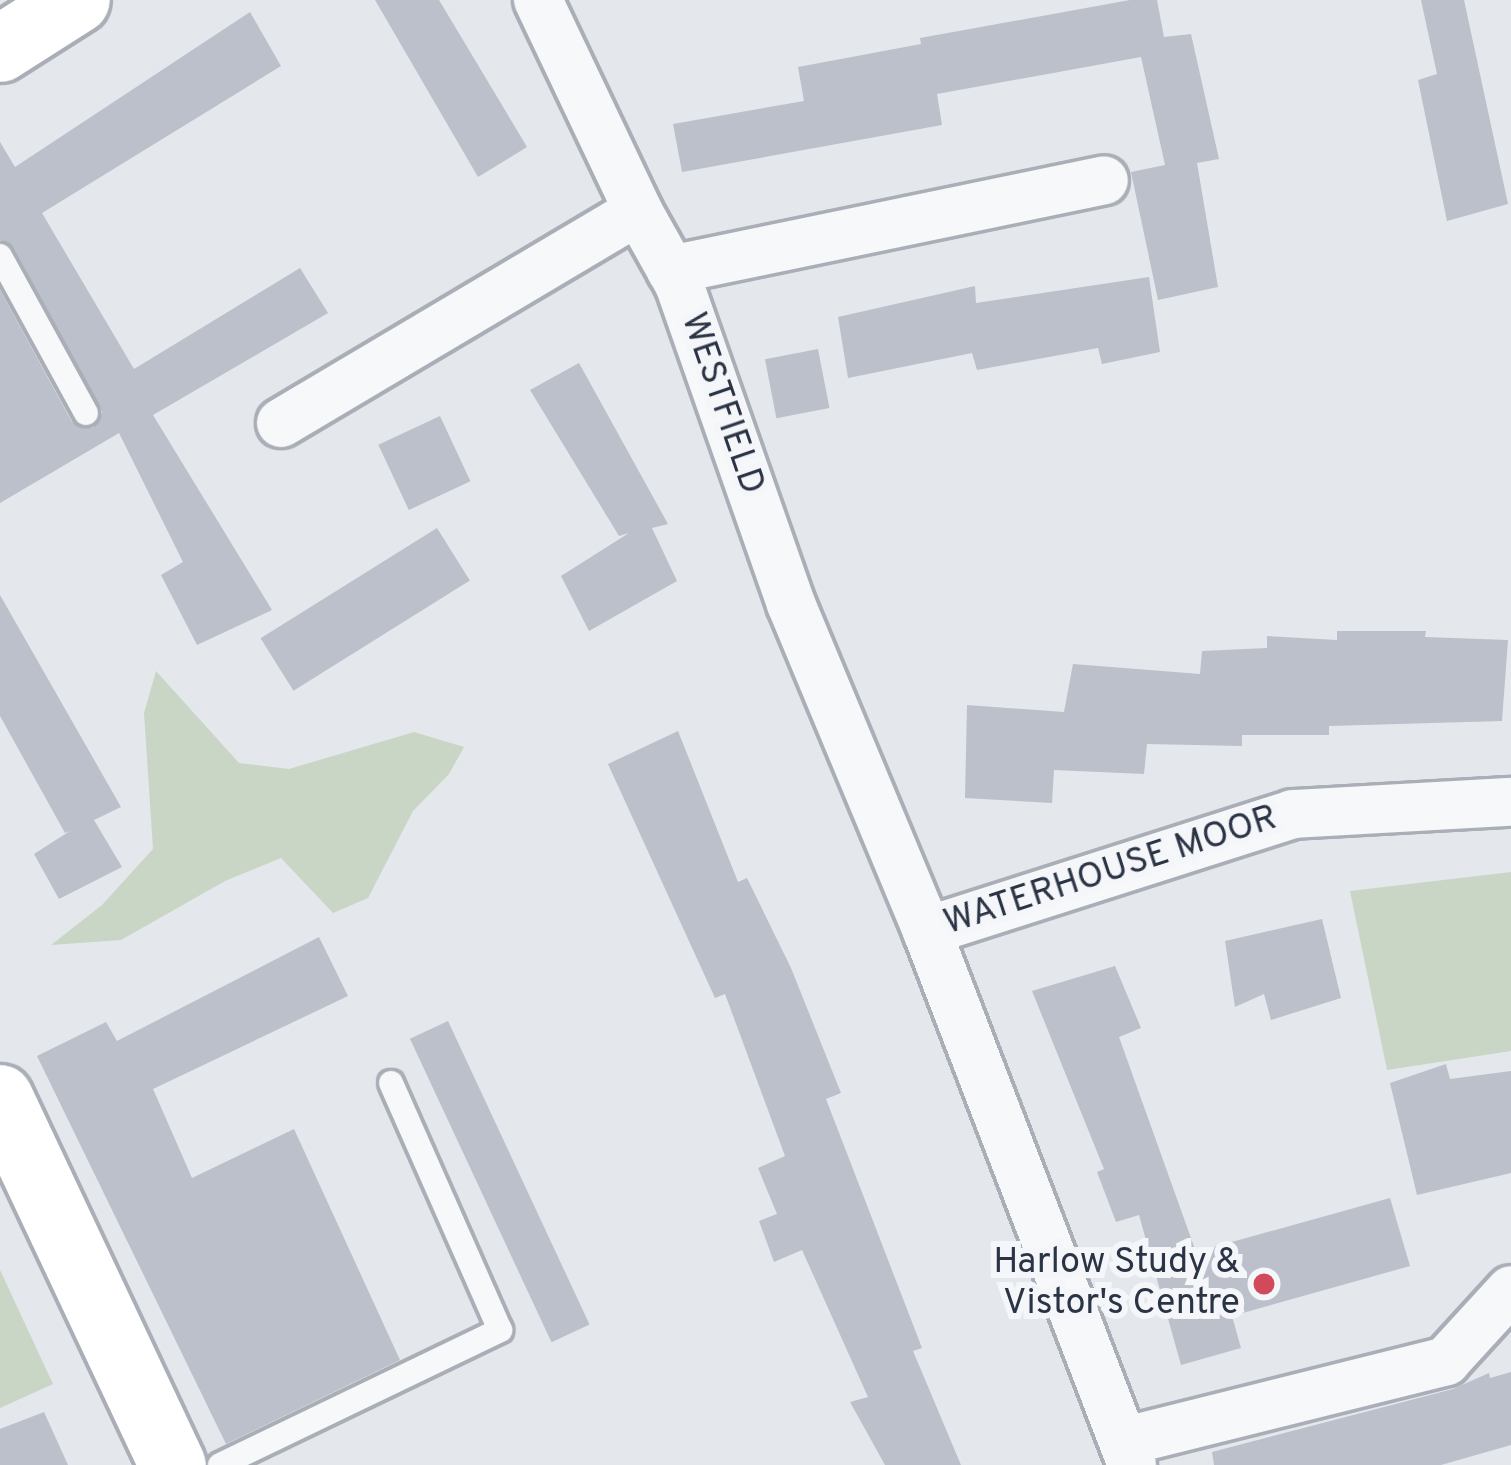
<!DOCTYPE html>
<style>
body{margin:0}
#map{position:relative;width:1511px;height:1465px;overflow:hidden;background:#e4e7ec;font-family:Overpass,sans-serif}
div>[style]{position:absolute}
.green>*{inset:0;background:#c9d6c5}
.building>*{inset:0;background:#bbc0ca;transform-origin:0 0}
.roads{filter:drop-shadow(3px 0 #a9aeb7) drop-shadow(-3px 0 #a9aeb7) drop-shadow(0 3px #a9aeb7) drop-shadow(0 -3px #a9aeb7)}
.lane>*{height:24px;margin:-12px;padding:0 12px;transform-origin:12px;border-radius:12px;background:#f7f8fa}
.street>*{height:48px;margin:-24px;padding:0 24px;transform-origin:24px;border-radius:24px;background:#f7f8fa}
.secondary>*{height:66px;margin:-33px;padding:0 33px;transform-origin:33px;border-radius:33px;background:#fff}
.dots>*{width:33px;height:33px;translate:-50% -50%;box-sizing:border-box;border:6px solid #f4f6f9;border-radius:50%}
span{translate:-50% -50%;white-space:nowrap;text-align:center;line-height:1.15;-webkit-text-stroke:12px #f4f6f9;paint-order:stroke}
.street-label{font-size:36px;color:#2b3445}
.poi-label{font-size:36px;color:#2b3445}
.right{translate:-100% -50%;text-align:right}
</style>
<div id="map">
<div class="green">
<i style="clip-path:polygon(156px 671px,239px 763px,289px 769px,414px 732px,464px 747px,449px 774px,413px 811px,368px 898px,333px 913px,281px 858px,225px 881px,121px 940px,51px 945px,102px 905px,153px 849px,144px 713px)"></i>
<i style="clip-path:polygon(1511px 872px,1511px 1051px,1387px 1070px,1350px 891px)"></i>
<i style="clip-path:polygon(0 1270px,53px 1384px,0 1408px)"></i>
</div>
<div class="building">
<i style="clip-path:polygon(375px 0,439px 0,527px 147px,478px 177px)"></i>
<i style="clip-path:polygon(1130px 0,1157px 0,1164px 37px,1191px 34px,1219px 159px,1197px 163px,1218px 287px,1158px 300px,1131px 172px,1165px 165px,1141px 57px,937px 94px,942px 125px,682px 172px,673px 124px,804px 101px,798px 67px,921px 44px,920px 38px)"></i>
<i style="clip-path:polygon(1421px 0,1464px 0,1508px 204px,1447px 221px,1418px 80px,1437px 74px)"></i>
<i style="clip-path:polygon(250px 12px,281px 66px,42px 213px,134px 369px,300px 268px,328px 313px,153px 415px,272px 610px,197px 645px,161px 575px,183px 562px,119px 433px,0 503px,0 290px,72px 422px,93px 428px,102px 412px,14px 248px,0 240px,0 142px,15px 167px)"></i>
<i style="clip-path:polygon(1149px 277px,1160px 352px,1102px 364px,1098px 348px,977px 370px,972px 353px,848px 378px,838px 317px,975px 286px,976px 303px)"></i>
<i style="left:818px;top:349px;width:60px;height:54px;rotate:79deg"></i>
<i style="clip-path:polygon(579px 363px,668px 524px,652px 528px,677px 581px,589px 631px,561px 576px,629px 533px,619px 536px,530px 390px)"></i>
<i style="left:440px;top:416px;width:72px;height:68px;rotate:65deg"></i>
<i style="left:437px;top:528px;width:62px;height:208px;rotate:58deg"></i>
<i style="clip-path:polygon(0 595px,121px 807px,94px 820px,122px 867px,59px 899px,34px 854px,70px 831px,65px 833px,0 716px)"></i>
<i style="clip-path:polygon(1337px 631px,1426px 631px,1425px 637px,1508px 640px,1502px 721px,1329px 726px,1329px 735px,1242px 735px,1242px 746px,1147px 744px,1144px 774px,1054px 770px,1052px 803px,965px 798px,967px 705px,1064px 712px,1073px 664px,1200px 674px,1202px 651px,1267px 648px,1267px 636px,1337px 640px)"></i>
<i style="clip-path:polygon(678px 731px,738px 882px,747px 878px,791px 968px,841px 1093px,826px 1099px,922px 1348px,913px 1351px,961px 1465px,885px 1465px,850px 1402px,868px 1397px,802px 1250px,774px 1262px,759px 1221px,777px 1214px,758px 1168px,785px 1156px,725px 994px,715px 998px,608px 764px)"></i>
<i style="clip-path:polygon(1322px 919px,1341px 998px,1271px 1020px,1264px 994px,1235px 1007px,1225px 941px)"></i>
<i style="clip-path:polygon(319px 937px,348px 996px,153px 1089px,192px 1178px,294px 1129px,400px 1360px,226px 1444px,37px 1056px,106px 1022px,117px 1041px)"></i>
<i style="clip-path:polygon(1115px 966px,1141px 1028px,1119px 1037px,1196px 1252px,1390px 1198px,1410px 1266px,1232px 1316px,1241px 1348px,1181px 1365px,1139px 1215px,1116px 1222px,1097px 1172px,1104px 1169px,1032px 991px)"></i>
<i style="left:448px;top:1021px;width:335px;height:42px;rotate:65deg"></i>
<i style="clip-path:polygon(1446px 1064px,1450px 1079px,1511px 1071px,1511px 1173px,1417px 1195px,1390px 1083px)"></i>
<i style="clip-path:polygon(1511px 1372px,1511px 1445px,1441px 1465px,1214px 1465px,1212px 1452px,1453px 1389px,1489px 1373px,1490px 1378px)"></i>
<i style="clip-path:polygon(44px 1412px,68px 1465px,0 1465px,0 1429px)"></i>
</div>
<div class="roads">
<div class="lane">
<i style="left:0;top:256px;width:179px;rotate:61.3deg"></i>
<i style="left:220px;top:1465px;width:311px;rotate:-25.7deg"></i>
<i style="left:500px;top:1330px;width:270px;rotate:-113.8deg"></i>
</div>
<div class="street">
<i style="left:538px;top:0;width:233px;rotate:64.6deg"></i>
<i style="left:638px;top:211px;width:84px;rotate:60.7deg"></i>
<i style="left:679px;top:284px;width:339px;rotate:70.7deg"></i>
<i style="left:791px;top:604px;width:354px;rotate:67.4deg"></i>
<i style="left:927px;top:931px;width:572px;rotate:69deg"></i>
<i style="left:671px;top:270px;width:442px;rotate:-11.7deg"></i>
<i style="left:281px;top:423px;width:415px;rotate:-30.7deg"></i>
<i style="left:927px;top:931px;width:384px;rotate:-17.7deg"></i>
<i style="left:1293px;top:814px;width:218px;rotate:-3.2deg"></i>
<i style="left:1126px;top:1441px;width:330px;rotate:-14deg"></i>
<i style="left:1446px;top:1361px;width:96px;rotate:-47.5deg"></i>
</div>
<div class="secondary">
<i style="left:0;top:49px;width:91px;rotate:-32.5deg"></i>
<i style="left:0;top:1098px;width:406px;rotate:64.8deg"></i>
</div>
</div>
<div class="dots">
<i style="left:1264px;top:1284px;background:#d1495b"></i>
</div>
<div class="street-label">
<span style="left:721px;top:404px;rotate:71deg">WESTFIELD</span>
<span style="left:1111px;top:872px;rotate:-18deg">WATERHOUSE MOOR</span>
</div>
<div class="poi-label">
<span class="right" style="left:1240px;top:1284px">Harlow Study &amp;<br>Vistor's Centre</span>
</div>
</div>
